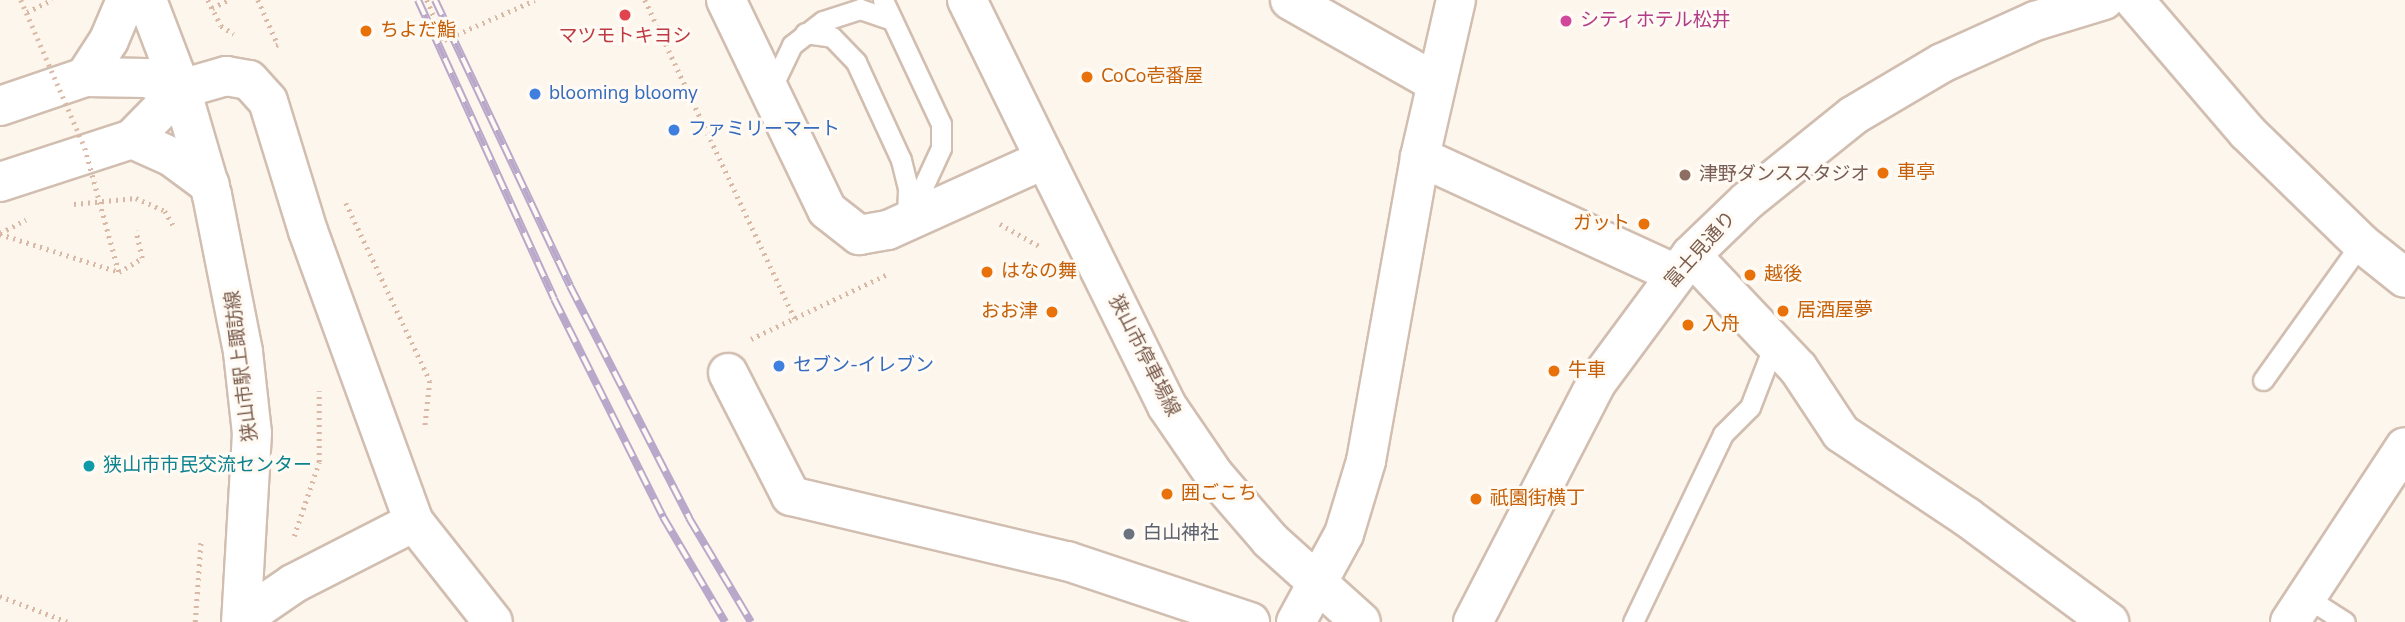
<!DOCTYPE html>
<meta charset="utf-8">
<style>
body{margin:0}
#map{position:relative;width:2405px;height:622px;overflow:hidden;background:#fdf6ec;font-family:"Nunito Sans","Noto Sans JP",sans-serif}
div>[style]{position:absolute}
.path>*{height:4.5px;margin-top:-2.25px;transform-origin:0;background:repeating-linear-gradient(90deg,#d9b8a5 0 2px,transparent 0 7px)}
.roads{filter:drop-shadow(2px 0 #d1beb0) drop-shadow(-2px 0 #d1beb0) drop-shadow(0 2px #d1beb0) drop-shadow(0 -2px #d1beb0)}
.service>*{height:19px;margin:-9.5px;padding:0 9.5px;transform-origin:9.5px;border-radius:9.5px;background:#fff}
.minor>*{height:38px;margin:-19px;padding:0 19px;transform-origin:19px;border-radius:19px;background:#fff}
.tertiary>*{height:38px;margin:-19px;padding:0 19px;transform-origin:19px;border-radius:19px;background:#fff}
.secondary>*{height:38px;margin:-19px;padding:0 19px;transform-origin:19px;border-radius:19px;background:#fff}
.rail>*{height:8px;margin-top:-4px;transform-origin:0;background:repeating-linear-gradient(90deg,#fffaf3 0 16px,#b9a8c9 0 32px);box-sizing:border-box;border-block:2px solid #b9a8c9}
.path-bridge>*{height:4.5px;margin-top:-2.25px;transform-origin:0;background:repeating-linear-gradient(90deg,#d9b8a5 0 2px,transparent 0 7px)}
.dots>*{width:19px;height:19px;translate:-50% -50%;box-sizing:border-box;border:4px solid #fffaf3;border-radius:50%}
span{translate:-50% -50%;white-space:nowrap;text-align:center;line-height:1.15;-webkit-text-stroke:6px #fffaf3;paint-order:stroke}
.hotel-label{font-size:19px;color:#b23c85}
.left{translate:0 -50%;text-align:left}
.food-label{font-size:19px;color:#c56008}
.right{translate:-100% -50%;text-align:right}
.health-label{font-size:19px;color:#be3a42}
.shop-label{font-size:19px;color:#366cbe}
.education-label{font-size:19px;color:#785e54}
.street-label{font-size:19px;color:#7a5c4d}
.culture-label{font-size:19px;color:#0d838f}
.worship-label{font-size:19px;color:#5b616d}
</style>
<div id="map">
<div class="path">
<i style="left:208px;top:0;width:29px;rotate:63deg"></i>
<i style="left:221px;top:26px;width:15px;rotate:32deg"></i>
<i style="left:258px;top:0;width:49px;rotate:66deg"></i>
<i style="left:278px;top:45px;width:5px;rotate:158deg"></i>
<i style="left:427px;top:0;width:43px;rotate:67deg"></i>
<i style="left:645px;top:0;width:353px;rotate:64.8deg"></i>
<i style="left:212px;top:8px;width:18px;rotate:-27deg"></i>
<i style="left:27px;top:12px;width:28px;rotate:-26deg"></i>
<i style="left:346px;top:203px;width:197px;rotate:64.7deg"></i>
<i style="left:430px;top:381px;width:46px;rotate:96.2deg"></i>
<i style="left:74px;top:204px;width:62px;rotate:-5.5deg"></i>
<i style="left:136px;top:198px;width:32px;rotate:24deg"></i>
<i style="left:165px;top:211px;width:16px;rotate:60deg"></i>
<i style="left:1000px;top:224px;width:47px;rotate:29.3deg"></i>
<i style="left:0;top:233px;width:29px;rotate:-27deg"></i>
<i style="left:0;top:234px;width:125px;rotate:17.7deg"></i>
<i style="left:751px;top:339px;width:149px;rotate:-25.4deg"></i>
<i style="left:294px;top:536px;width:78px;rotate:-71.3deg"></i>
<i style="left:319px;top:462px;width:71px;rotate:-90deg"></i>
<i style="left:0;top:596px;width:73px;rotate:20.9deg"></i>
<i style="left:195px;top:622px;width:83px;rotate:-85.9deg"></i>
</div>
<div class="roads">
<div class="service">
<i style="left:883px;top:0;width:137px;rotate:64.9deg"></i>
<i style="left:941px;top:124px;width:24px;rotate:90deg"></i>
<i style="left:941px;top:148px;width:74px;rotate:114.8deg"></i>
<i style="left:805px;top:33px;width:27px;rotate:8deg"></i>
<i style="left:832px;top:37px;width:35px;rotate:46deg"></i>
<i style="left:856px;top:62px;width:108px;rotate:65.3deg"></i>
<i style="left:901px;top:160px;width:30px;rotate:76deg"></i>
<i style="left:908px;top:189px;width:26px;rotate:92deg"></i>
<i style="left:770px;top:91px;width:51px;rotate:-64.4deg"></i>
<i style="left:792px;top:45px;width:39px;rotate:-38deg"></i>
<i style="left:823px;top:21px;width:39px;rotate:-18deg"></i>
<i style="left:860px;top:9px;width:34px;rotate:19deg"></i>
<i style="left:2263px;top:380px;width:168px;rotate:-54.4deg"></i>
<i style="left:2306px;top:597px;width:46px;rotate:32.7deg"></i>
<i style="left:1633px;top:622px;width:208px;rotate:-64.4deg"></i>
<i style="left:1723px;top:434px;width:38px;rotate:-45deg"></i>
<i style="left:1750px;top:407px;width:70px;rotate:-69deg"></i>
</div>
<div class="minor">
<i style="left:726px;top:0;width:233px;rotate:64.3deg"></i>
<i style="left:827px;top:210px;width:41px;rotate:38deg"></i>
<i style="left:859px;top:235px;width:29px;rotate:-10deg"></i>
<i style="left:888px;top:230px;width:172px;rotate:-24.3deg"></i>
<i style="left:1290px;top:0;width:167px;rotate:29.5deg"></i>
<i style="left:2134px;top:0;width:174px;rotate:49.4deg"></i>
<i style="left:2247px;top:132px;width:159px;rotate:44.2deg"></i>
<i style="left:2361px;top:243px;width:56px;rotate:38.5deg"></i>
<i style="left:85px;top:77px;width:44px;rotate:-57deg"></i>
<i style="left:109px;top:40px;width:43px;rotate:-67deg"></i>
<i style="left:0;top:106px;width:90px;rotate:-18.8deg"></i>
<i style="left:85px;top:77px;width:61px;rotate:0.9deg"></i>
<i style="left:146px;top:78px;width:37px;rotate:17deg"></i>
<i style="left:132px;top:139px;width:44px;rotate:24.2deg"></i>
<i style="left:172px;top:157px;width:47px;rotate:36.4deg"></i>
<i style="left:1420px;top:157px;width:281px;rotate:24.6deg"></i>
<i style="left:0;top:182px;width:139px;rotate:-18deg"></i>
<i style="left:132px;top:139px;width:70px;rotate:-45.6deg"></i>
<i style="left:181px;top:89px;width:47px;rotate:-16.1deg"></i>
<i style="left:226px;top:76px;width:23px;rotate:10deg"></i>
<i style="left:249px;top:80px;width:28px;rotate:48deg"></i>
<i style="left:268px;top:101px;width:136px;rotate:72.9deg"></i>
<i style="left:308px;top:231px;width:310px;rotate:70deg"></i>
<i style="left:414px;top:522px;width:136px;rotate:152.9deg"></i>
<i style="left:293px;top:584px;width:62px;rotate:145.5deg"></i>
<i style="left:1691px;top:255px;width:156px;rotate:46.6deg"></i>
<i style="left:1798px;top:368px;width:78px;rotate:56.5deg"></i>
<i style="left:1841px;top:433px;width:151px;rotate:33.7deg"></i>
<i style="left:1967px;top:517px;width:177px;rotate:36.5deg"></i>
<i style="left:728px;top:373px;width:138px;rotate:62.9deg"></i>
<i style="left:791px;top:496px;width:284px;rotate:13.3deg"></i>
<i style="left:1067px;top:561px;width:193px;rotate:18.4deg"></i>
<i style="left:414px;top:522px;width:127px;rotate:51.7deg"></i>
<i style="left:1296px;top:622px;width:100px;rotate:-61.4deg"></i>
<i style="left:1344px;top:534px;width:76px;rotate:-73.2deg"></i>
<i style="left:1366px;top:461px;width:309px;rotate:-79.9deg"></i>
<i style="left:1420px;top:157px;width:161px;rotate:-77.1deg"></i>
<i style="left:2290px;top:622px;width:209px;rotate:-56.7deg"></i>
</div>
<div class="tertiary">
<i style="left:147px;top:0;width:95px;rotate:69.1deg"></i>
<i style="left:181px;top:89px;width:110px;rotate:73.7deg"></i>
<i style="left:212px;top:195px;width:160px;rotate:78.8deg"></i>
<i style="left:243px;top:352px;width:81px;rotate:83.7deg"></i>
<i style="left:252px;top:433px;width:189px;rotate:93.3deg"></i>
<i style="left:967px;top:0;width:177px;rotate:63.9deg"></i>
<i style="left:1473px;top:622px;width:270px;rotate:-62.7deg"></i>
<i style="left:1597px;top:382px;width:158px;rotate:-53.5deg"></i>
<i style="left:1691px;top:255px;width:78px;rotate:-44deg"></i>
<i style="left:1747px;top:201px;width:137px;rotate:-38.8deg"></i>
<i style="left:1854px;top:115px;width:102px;rotate:-30.6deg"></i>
<i style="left:1942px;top:63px;width:102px;rotate:-24.3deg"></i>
<i style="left:2035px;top:21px;width:72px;rotate:-16.9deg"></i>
</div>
<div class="secondary">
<i style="left:1045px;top:159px;width:275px;rotate:63.7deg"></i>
<i style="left:1167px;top:406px;width:85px;rotate:55.6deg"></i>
<i style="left:1215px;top:476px;width:84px;rotate:49.3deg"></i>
<i style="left:1270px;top:540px;width:122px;rotate:42deg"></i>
</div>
</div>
<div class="rail">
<i style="left:418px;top:0;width:328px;rotate:65.5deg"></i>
<i style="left:554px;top:299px;width:244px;rotate:63.4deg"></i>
<i style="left:663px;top:517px;width:122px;rotate:59.4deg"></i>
<i style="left:435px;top:0;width:316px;rotate:64.7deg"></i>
<i style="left:570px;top:286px;width:261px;rotate:62.8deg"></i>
<i style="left:689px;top:518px;width:121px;rotate:59.2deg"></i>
</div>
<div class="path-bridge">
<i style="left:21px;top:0;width:161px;rotate:66.6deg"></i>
<i style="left:85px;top:148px;width:129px;rotate:74.7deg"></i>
<i style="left:119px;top:272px;width:27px;rotate:-31deg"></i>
<i style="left:142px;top:258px;width:28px;rotate:-103deg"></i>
<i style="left:444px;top:40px;width:99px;rotate:-23.7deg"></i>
</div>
<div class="dots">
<i style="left:625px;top:15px;background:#e0444e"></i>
<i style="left:1566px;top:21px;background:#d1479c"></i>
<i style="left:366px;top:31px;background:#e8710a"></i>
<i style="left:1087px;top:77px;background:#e8710a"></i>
<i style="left:535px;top:94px;background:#3f7fe0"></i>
<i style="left:674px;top:130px;background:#3f7fe0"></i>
<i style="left:1883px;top:173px;background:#e8710a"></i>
<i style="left:1685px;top:175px;background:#8d6e63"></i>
<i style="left:1644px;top:224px;background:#e8710a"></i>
<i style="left:987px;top:272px;background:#e8710a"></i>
<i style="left:1750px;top:275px;background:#e8710a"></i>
<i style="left:1783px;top:311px;background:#e8710a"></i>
<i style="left:1052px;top:312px;background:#e8710a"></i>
<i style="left:1688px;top:325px;background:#e8710a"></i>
<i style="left:779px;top:366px;background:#3f7fe0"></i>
<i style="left:1554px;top:371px;background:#e8710a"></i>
<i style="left:89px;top:466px;background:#0f9aa8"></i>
<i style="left:1167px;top:494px;background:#e8710a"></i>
<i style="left:1476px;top:499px;background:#e8710a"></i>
<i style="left:1129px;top:534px;background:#6b7280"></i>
</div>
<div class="hotel-label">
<span class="left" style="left:1580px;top:21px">シティホテル松井</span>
</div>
<div class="food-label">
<span class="left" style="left:380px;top:31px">ちよだ鮨</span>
<span class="left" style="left:1101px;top:77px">CoCo壱番屋</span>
<span class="left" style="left:1897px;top:173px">車亭</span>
<span class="right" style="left:1630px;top:224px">ガット</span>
<span class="left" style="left:1001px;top:272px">はなの舞</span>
<span class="left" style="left:1764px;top:275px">越後</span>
<span class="left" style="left:1797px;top:311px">居酒屋夢</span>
<span class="right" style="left:1038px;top:312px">おお津</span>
<span class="left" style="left:1702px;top:325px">入舟</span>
<span class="left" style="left:1568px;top:371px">牛車</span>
<span class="left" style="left:1181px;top:494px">囲ごこち</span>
<span class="left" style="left:1490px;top:499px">祇園街横丁</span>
</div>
<div class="health-label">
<span style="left:625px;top:37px">マツモトキヨシ</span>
</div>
<div class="shop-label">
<span class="left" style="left:549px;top:94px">blooming bloomy</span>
<span class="left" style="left:688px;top:130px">ファミリーマート</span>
<span class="left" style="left:793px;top:366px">セブン-イレブン</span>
</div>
<div class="education-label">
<span class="left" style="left:1699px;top:175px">津野ダンススタジオ</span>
</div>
<div class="street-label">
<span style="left:1701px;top:250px;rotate:-48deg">富士見通り</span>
<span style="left:1144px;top:356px;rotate:63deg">狭山市停車場線</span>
<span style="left:242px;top:366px;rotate:-97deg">狭山市駅上諏訪線</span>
</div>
<div class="culture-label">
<span class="left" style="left:103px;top:466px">狭山市市民交流センター</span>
</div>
<div class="worship-label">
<span class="left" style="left:1143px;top:534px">白山神社</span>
</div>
</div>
